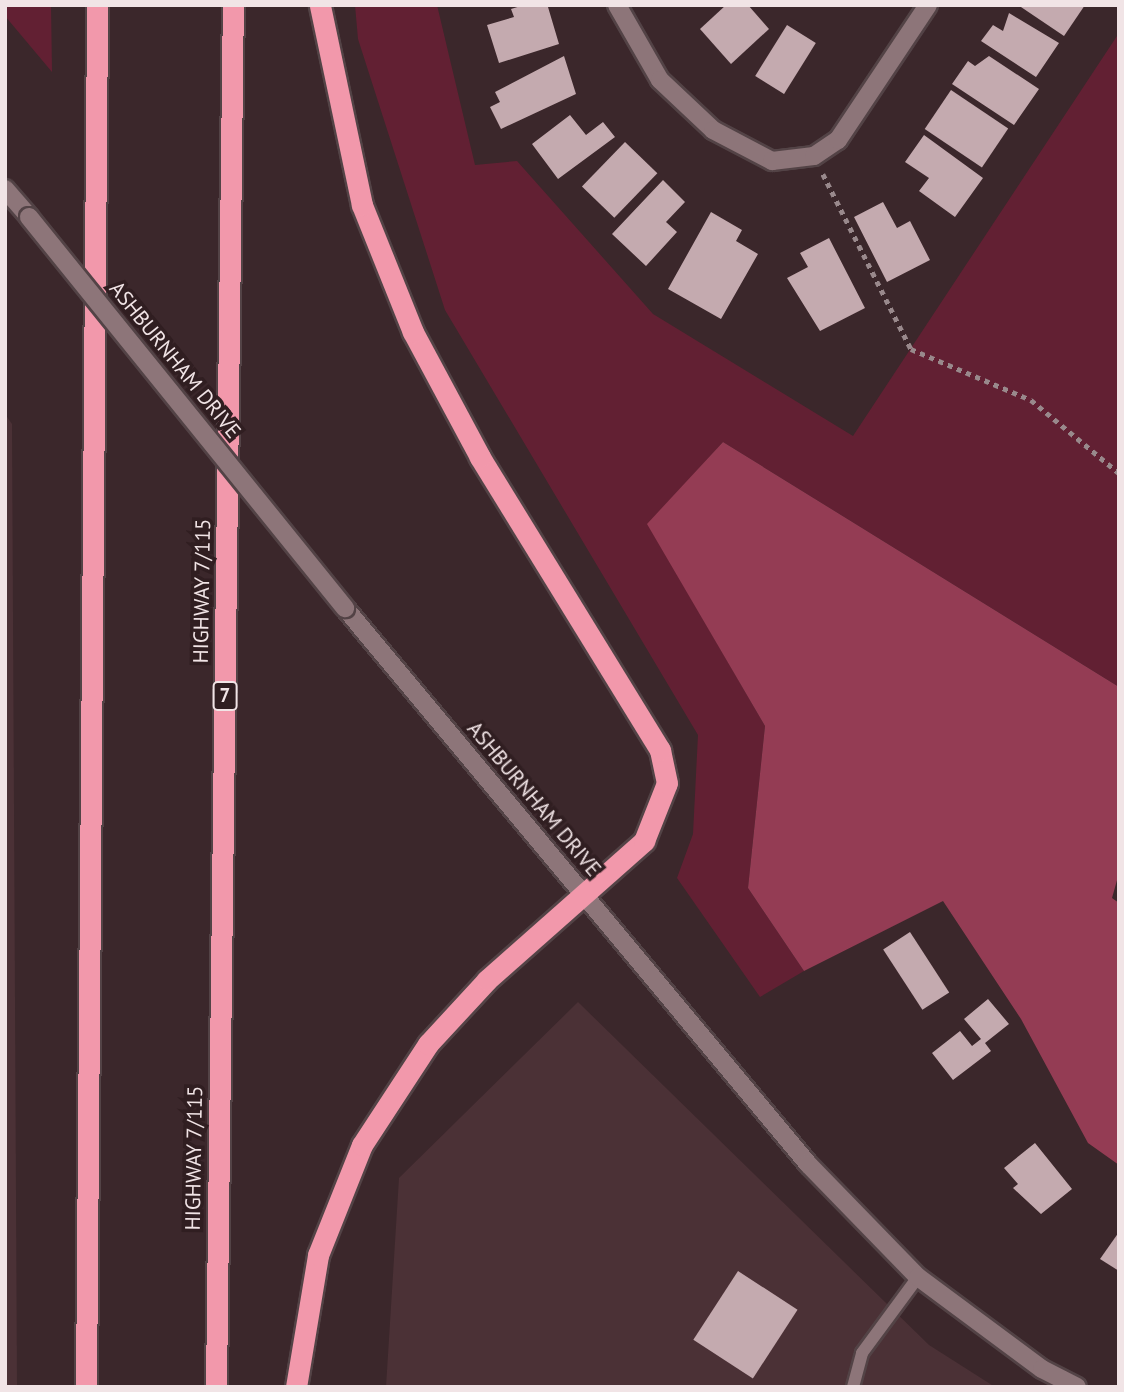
<!DOCTYPE html>
<style>
body{margin:0}
#map{position:relative;width:1124px;height:1392px;overflow:hidden;background:#3b272b;font-family:"PT Sans",sans-serif}
div>[style]{position:absolute}
.built>*{inset:0;background:#4b3136}
.green>*{inset:0;background:#622033}
.forest>*{inset:0;background:#943c54}
.building>*{inset:0;background:#c4aaaf;transform-origin:0 0}
.path>*{height:4.5px;margin-top:-2.25px;transform-origin:0;background:repeating-linear-gradient(90deg,#99898c 0 5px,transparent 0 10px)}
.roads{filter:drop-shadow(2px 0 #534346) drop-shadow(-2px 0 #534346) drop-shadow(0 2px #534346) drop-shadow(0 -2px #534346)}
.lane>*{height:12px;margin:-6px;padding:0 6px;transform-origin:6px;border-radius:6px;background:#8d7579}
.street>*{height:18px;margin:-9px;padding:0 9px;transform-origin:9px;border-radius:9px;background:#8d7579}
.secondary>*{height:18px;margin:-9px;padding:0 9px;transform-origin:9px;border-radius:9px;background:#8d7579}
.highway>*{height:21px;margin:-10.5px;padding:0 10.5px;transform-origin:10.5px;border-radius:10.5px;background:#f298ab}
.bridges{filter:drop-shadow(2px 0 #534346) drop-shadow(-2px 0 #534346) drop-shadow(0 2px #534346) drop-shadow(0 -2px #534346)}
.secondary-bridge>*{height:18px;margin:-9px;padding:0 9px;transform-origin:9px;border-radius:9px;background:#8d7579}
span{translate:-50% -50%;white-space:nowrap;text-align:center;line-height:1.15;-webkit-text-stroke:7px #301e21;paint-order:stroke}
.shield-label span{padding:2px 5px;background:#301e21;border:2px solid;border-radius:5px;-webkit-text-stroke-width:0}
.shield-label{font-size:19px;color:#f1e4e6;font-weight:700}
.street-label{font-size:21px;color:#f1e4e6}
.frame{position:absolute;inset:0;border:7px solid #f1e4e6;pointer-events:none}
</style>
<div id="map">
<div class="built">
<i style="clip-path:polygon(5px 414px,12px 424px,17px 1387px,5px 1387px)"></i>
<i style="clip-path:polygon(578px 1002px,929px 1345px,995px 1387px,386px 1387px,399px 1178px)"></i>
</div>
<div class="green">
<i style="clip-path:polygon(5px 5px,51px 5px,52px 72px,5px 16px)"></i>
<i style="clip-path:polygon(355px 5px,437px 5px,475px 165px,517px 161px,653px 314px,853px 436px,1119px 33px,1119px 687px,723px 442px,648px 524px,765px 726px,748px 888px,804px 971px,760px 997px,677px 878px,693px 834px,698px 735px,445px 310px,358px 39px)"></i>
</div>
<div class="forest">
<i style="clip-path:polygon(723px 442px,1119px 687px,1119px 873px,1112px 898px,1119px 903px,1119px 1165px,1088px 1143px,1021px 1019px,943px 901px,804px 971px,748px 888px,765px 726px,647px 524px)"></i>
</div>
<div class="building">
<i style="clip-path:polygon(524px 5px,548px 7px,559px 44px,499px 63px,487px 25px,514px 17px,511px 9px)"></i>
<i style="clip-path:polygon(726px 5px,748px 5px,769px 29px,731px 64px,700px 29px)"></i>
<i style="clip-path:polygon(1018px 5px,1085px 5px,1064px 36px)"></i>
<i style="clip-path:polygon(1009px 13px,1059px 43px,1036px 77px,981px 41px,993px 25px,1003px 31px)"></i>
<i style="left:787px;top:25px;width:34px;height:60px;rotate:32deg"></i>
<i style="clip-path:polygon(564px 56px,576px 94px,501px 129px,490px 107px,500px 102px,495px 92px)"></i>
<i style="clip-path:polygon(989px 56px,1039px 89px,1014px 125px,952px 84px,968px 61px,975px 66px)"></i>
<i style="left:951px;top:90px;width:69px;height:47px;rotate:34deg"></i>
<i style="clip-path:polygon(570px 115px,586px 135px,603px 122px,615px 137px,558px 179px,532px 144px)"></i>
<i style="clip-path:polygon(924px 135px,983px 178px,955px 217px,919px 191px,929px 178px,905px 162px)"></i>
<i style="left:625px;top:142px;width:45px;height:62px;rotate:44deg"></i>
<i style="clip-path:polygon(663px 180px,685px 202px,666px 222px,677px 232px,646px 266px,612px 234px)"></i>
<i style="clip-path:polygon(883px 202px,897px 228px,910px 221px,930px 260px,887px 282px,854px 217px)"></i>
<i style="clip-path:polygon(711px 212px,742px 230px,736px 241px,758px 254px,721px 319px,668px 289px)"></i>
<i style="clip-path:polygon(829px 238px,865px 308px,820px 331px,787px 278px,808px 267px,800px 253px)"></i>
<i style="left:910px;top:932px;width:72px;height:32px;rotate:57deg"></i>
<i style="clip-path:polygon(988px 999px,1009px 1024px,985px 1043px,991px 1051px,953px 1080px,932px 1053px,960px 1031px,972px 1046px,981px 1039px,964px 1019px)"></i>
<i style="clip-path:polygon(1035px 1143px,1072px 1189px,1041px 1214px,1013px 1188px,1018px 1184px,1004px 1168px)"></i>
<i style="clip-path:polygon(1119px 1232px,1119px 1271px,1100px 1259px)"></i>
<i style="left:738px;top:1271px;width:71px;height:82px;rotate:33deg"></i>
</div>
<div class="path">
<i style="left:823px;top:174px;width:196px;rotate:63.3deg"></i>
<i style="left:911px;top:349px;width:130px;rotate:23deg"></i>
<i style="left:1031px;top:400px;width:114px;rotate:39.7deg"></i>
</div>
<div class="roads">
<div class="lane">
<i style="left:853px;top:1387px;width:35px;rotate:-75deg"></i>
<i style="left:862px;top:1353px;width:94px;rotate:-53.6deg"></i>
</div>
<div class="street">
<i style="left:617px;top:5px;width:86px;rotate:60.2deg"></i>
<i style="left:660px;top:80px;width:73px;rotate:43.3deg"></i>
<i style="left:713px;top:130px;width:67px;rotate:27.7deg"></i>
<i style="left:772px;top:161px;width:42px;rotate:-6.8deg"></i>
<i style="left:814px;top:156px;width:29px;rotate:-34deg"></i>
<i style="left:838px;top:140px;width:162px;rotate:-56.3deg"></i>
</div>
<div class="secondary">
<i style="left:5px;top:189px;width:37px;rotate:49deg"></i>
<i style="left:345px;top:608px;width:724px;rotate:50.21deg"></i>
<i style="left:808px;top:1164px;width:158px;rotate:45.8deg"></i>
<i style="left:918px;top:1277px;width:154px;rotate:36.6deg"></i>
<i style="left:1042px;top:1369px;width:39px;rotate:27deg"></i>
</div>
<div class="highway">
<i style="left:86px;top:1387px;width:1382px;rotate:-89.54deg"></i>
<i style="left:216px;top:1387px;width:1382px;rotate:-89.3deg"></i>
<i style="left:296px;top:1387px;width:134px;rotate:-80.5deg"></i>
<i style="left:318px;top:1255px;width:118px;rotate:-68.2deg"></i>
<i style="left:362px;top:1145px;width:121px;rotate:-56.8deg"></i>
<i style="left:428px;top:1044px;width:87px;rotate:-47.3deg"></i>
<i style="left:487px;top:980px;width:210px;rotate:-41.5deg"></i>
<i style="left:644px;top:841px;width:62px;rotate:-68.4deg"></i>
<i style="left:667px;top:783px;width:34px;rotate:-102deg"></i>
<i style="left:660px;top:750px;width:344px;rotate:-121.6deg"></i>
<i style="left:480px;top:457px;width:142px;rotate:-118.2deg"></i>
<i style="left:413px;top:332px;width:137px;rotate:-111.9deg"></i>
<i style="left:362px;top:205px;width:204px;rotate:-101.9deg"></i>
</div>
</div>
<div class="bridges">
<div class="secondary-bridge">
<i style="left:29px;top:217px;width:503px;rotate:51.06deg"></i>
</div>
</div>
<div class="shield-label">
<span style="left:225px;top:696px">7</span>
</div>
<div class="street-label">
<span style="left:175px;top:360px;rotate:51deg">ASHBURNHAM DRIVE</span>
<span style="left:202px;top:591px;rotate:-89deg">HIGHWAY 7/115</span>
<span style="left:534px;top:799px;rotate:50deg">ASHBURNHAM DRIVE</span>
<span style="left:194px;top:1158px;rotate:-89deg">HIGHWAY 7/115</span>
</div>
<div class="frame"></div>
</div>
